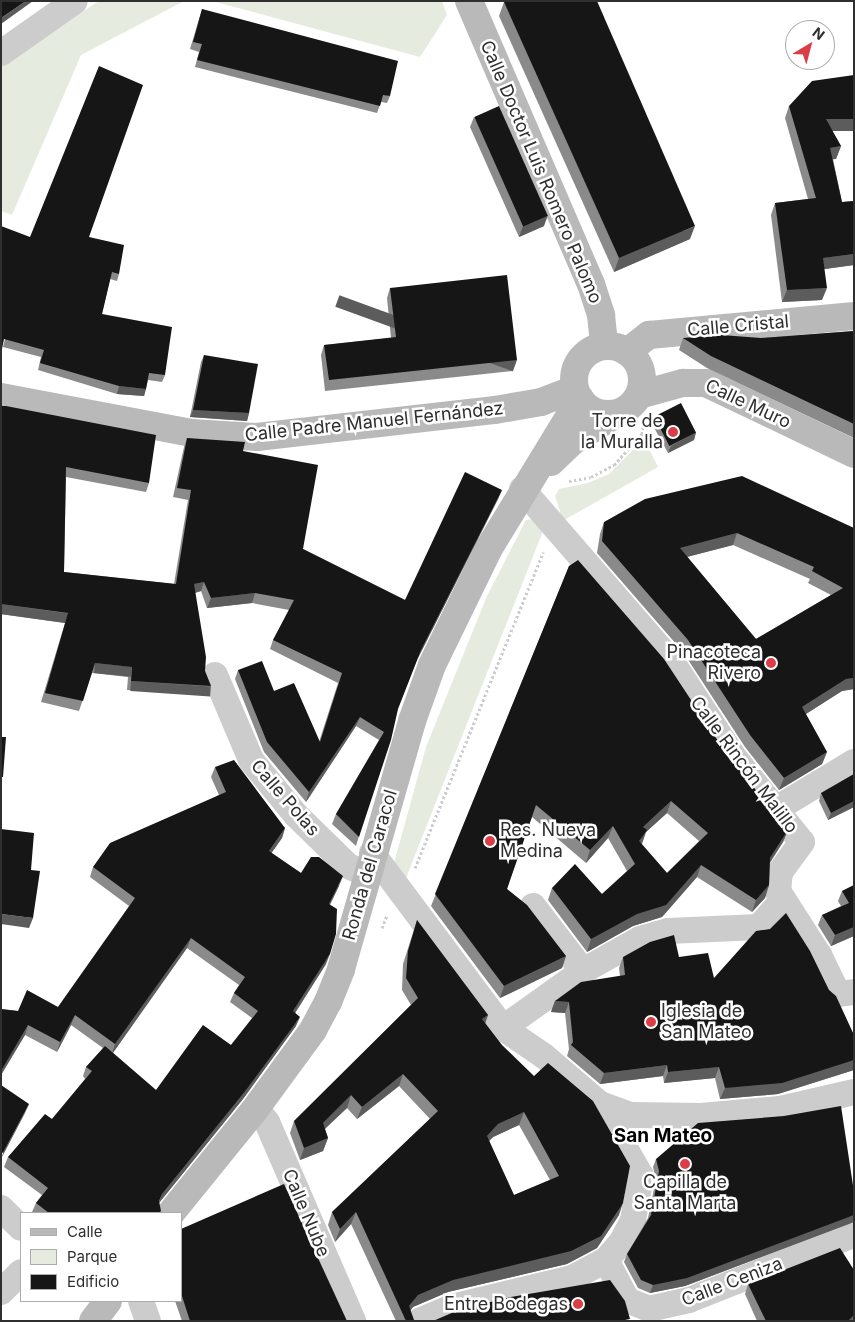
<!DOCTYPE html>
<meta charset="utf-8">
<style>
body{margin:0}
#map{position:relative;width:855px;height:1322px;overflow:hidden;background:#fff;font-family:Inter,sans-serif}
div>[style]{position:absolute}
.green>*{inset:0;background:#e5ebde}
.path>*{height:3px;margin-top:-1.5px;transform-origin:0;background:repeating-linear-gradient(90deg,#ccc 0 2.5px,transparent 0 5px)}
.street>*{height:26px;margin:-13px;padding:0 13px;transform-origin:13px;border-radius:13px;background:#ccc}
.secondary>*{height:28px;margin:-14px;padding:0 14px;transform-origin:14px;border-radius:14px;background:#b9b9b9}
.secondary>.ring{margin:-14px;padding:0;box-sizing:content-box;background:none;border:28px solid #b9b9b9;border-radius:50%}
.wall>*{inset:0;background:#8a8a8a}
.shaded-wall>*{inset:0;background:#5c5c5c;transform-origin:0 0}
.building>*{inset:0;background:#161616;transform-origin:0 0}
.dots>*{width:14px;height:14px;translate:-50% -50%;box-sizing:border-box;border:2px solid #fff;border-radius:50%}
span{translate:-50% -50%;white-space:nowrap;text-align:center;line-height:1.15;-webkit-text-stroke:5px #fff;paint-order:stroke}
.street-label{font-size:18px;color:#2f2f2f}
.poi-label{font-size:18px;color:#2f2f2f}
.right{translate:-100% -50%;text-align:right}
.left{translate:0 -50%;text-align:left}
.neighbourhood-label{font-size:19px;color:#000;font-weight:700}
.frame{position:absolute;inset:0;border:2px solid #2f2f2f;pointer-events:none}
.legend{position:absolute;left:20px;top:1212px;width:162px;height:90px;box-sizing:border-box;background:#fff;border:1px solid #acacac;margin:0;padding:6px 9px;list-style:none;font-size:15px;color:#2f2f2f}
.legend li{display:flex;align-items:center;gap:10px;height:25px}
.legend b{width:25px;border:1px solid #acacac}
.north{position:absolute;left:785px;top:20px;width:50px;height:50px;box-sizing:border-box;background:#fff;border:1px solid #acacac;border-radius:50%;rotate:37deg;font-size:14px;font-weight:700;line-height:20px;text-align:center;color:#2f2f2f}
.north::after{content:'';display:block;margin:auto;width:18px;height:22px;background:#db3d47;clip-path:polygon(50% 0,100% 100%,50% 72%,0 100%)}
</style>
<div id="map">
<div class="green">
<i style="clip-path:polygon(99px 1px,184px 1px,81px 55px,12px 215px,1px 211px,1px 65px)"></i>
<i style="clip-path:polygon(212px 1px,442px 1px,447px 15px,420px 57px)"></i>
<i style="clip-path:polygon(644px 439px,658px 467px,566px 519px,558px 518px,560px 511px,555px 496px,559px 489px,588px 483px,609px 474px)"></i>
<i style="clip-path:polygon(536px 519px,545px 526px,404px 883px,394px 863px,426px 747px,487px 596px,526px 520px)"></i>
</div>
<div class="path">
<i style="left:569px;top:481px;width:22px;rotate:-10deg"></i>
<i style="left:591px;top:477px;width:26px;rotate:-28deg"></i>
<i style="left:614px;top:465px;width:42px;rotate:-47.9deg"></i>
<i style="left:642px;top:434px;width:15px;rotate:-82deg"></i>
<i style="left:415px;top:868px;width:341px;rotate:-67.9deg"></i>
<i style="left:382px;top:928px;width:14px;rotate:-69deg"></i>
</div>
<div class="street">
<i style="left:1px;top:53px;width:90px;rotate:-35.1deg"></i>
<i style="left:522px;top:489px;width:229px;rotate:49.1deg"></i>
<i style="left:672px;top:662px;width:112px;rotate:57deg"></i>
<i style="left:733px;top:756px;width:110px;rotate:51.3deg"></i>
<i style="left:802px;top:842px;width:37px;rotate:126deg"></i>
<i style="left:780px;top:872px;width:19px;rotate:96deg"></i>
<i style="left:778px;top:891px;width:76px;rotate:57.4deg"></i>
<i style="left:819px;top:955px;width:43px;rotate:64deg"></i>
<i style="left:838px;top:994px;width:16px;rotate:-7deg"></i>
<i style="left:215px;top:675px;width:92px;rotate:67deg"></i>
<i style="left:251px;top:760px;width:71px;rotate:50.7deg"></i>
<i style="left:296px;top:815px;width:73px;rotate:44.4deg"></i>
<i style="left:348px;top:866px;width:21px;rotate:23deg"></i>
<i style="left:776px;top:809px;width:91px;rotate:-31.1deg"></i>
<i style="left:372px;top:853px;width:219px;rotate:53.2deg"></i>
<i style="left:503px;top:1028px;width:50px;rotate:34.3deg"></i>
<i style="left:544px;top:1056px;width:74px;rotate:40.6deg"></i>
<i style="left:600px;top:1104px;width:33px;rotate:20deg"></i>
<i style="left:631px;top:1115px;width:70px;rotate:0.8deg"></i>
<i style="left:701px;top:1116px;width:79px;rotate:-5.1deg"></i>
<i style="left:780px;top:1109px;width:76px;rotate:-12.9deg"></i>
<i style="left:533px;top:906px;width:82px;rotate:52.4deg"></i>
<i style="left:503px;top:1028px;width:98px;rotate:-35.5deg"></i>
<i style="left:583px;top:971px;width:65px;rotate:-29.3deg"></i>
<i style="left:640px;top:939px;width:29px;rotate:-16deg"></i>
<i style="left:668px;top:931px;width:91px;rotate:-2.5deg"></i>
<i style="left:759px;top:927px;width:35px;rotate:-49deg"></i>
<i style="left:256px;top:1108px;width:18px;rotate:52deg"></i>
<i style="left:267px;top:1122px;width:217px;rotate:66.6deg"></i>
<i style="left:1px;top:1208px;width:28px;rotate:45deg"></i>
<i style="left:606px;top:1260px;width:45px;rotate:62.3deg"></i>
<i style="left:627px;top:1300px;width:24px;rotate:22deg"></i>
<i style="left:649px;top:1309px;width:41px;rotate:-12.7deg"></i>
<i style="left:689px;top:1300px;width:174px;rotate:-21.6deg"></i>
<i style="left:1px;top:1292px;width:28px;rotate:-45deg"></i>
<i style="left:141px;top:1301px;width:21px;rotate:71deg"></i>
<i style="left:419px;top:1321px;width:36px;rotate:-23deg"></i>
<i style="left:452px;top:1307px;width:123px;rotate:-13.6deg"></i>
<i style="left:572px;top:1278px;width:38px;rotate:-28deg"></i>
<i style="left:606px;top:1260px;width:23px;rotate:-49deg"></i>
<i style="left:621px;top:1243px;width:26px;rotate:-62deg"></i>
<i style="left:633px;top:1220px;width:45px;rotate:-79.7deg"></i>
<i style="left:641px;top:1176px;width:83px;rotate:-119.7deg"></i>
</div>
<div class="secondary">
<i style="left:469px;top:1px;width:308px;rotate:66.7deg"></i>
<i style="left:591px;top:284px;width:33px;rotate:72deg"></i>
<i style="left:601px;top:315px;width:31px;rotate:84deg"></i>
<i class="ring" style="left:574px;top:346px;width:40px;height:40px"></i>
<i style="left:627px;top:352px;width:28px;rotate:-38deg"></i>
<i style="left:649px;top:335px;width:206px;rotate:-5.3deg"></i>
<i style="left:639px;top:395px;width:46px;rotate:-15.3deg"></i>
<i style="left:683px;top:383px;width:23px"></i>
<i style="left:706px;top:383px;width:164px;rotate:25.6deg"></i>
<i style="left:1px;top:397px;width:194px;rotate:10.7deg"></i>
<i style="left:192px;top:433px;width:65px;rotate:3.5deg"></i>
<i style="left:257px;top:437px;width:240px;rotate:-6.5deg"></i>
<i style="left:495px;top:410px;width:47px;rotate:-9.9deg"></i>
<i style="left:541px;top:402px;width:36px;rotate:-21deg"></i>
<i style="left:551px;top:462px;width:30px;rotate:-44deg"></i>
<i style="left:573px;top:441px;width:51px;rotate:-32.1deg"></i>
<i style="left:171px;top:1213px;width:135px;rotate:-51deg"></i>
<i style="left:256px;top:1108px;width:97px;rotate:-53.8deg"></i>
<i style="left:313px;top:1030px;width:32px;rotate:-62deg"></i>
<i style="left:328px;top:1002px;width:35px;rotate:-68deg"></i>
<i style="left:341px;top:969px;width:258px;rotate:-74deg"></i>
<i style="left:412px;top:721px;width:59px;rotate:-70.3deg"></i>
<i style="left:432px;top:665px;width:130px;rotate:-64deg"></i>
<i style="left:489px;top:548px;width:175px;rotate:-58.6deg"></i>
<i style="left:93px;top:1321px;width:25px;rotate:-53deg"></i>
</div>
<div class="wall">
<i style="clip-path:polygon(504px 2px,690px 239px,614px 272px,499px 16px)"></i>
<i style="clip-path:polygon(202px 9px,390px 96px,387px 103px,381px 102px,377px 113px,195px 67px,199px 52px,190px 49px)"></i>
<i style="clip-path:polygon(789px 106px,832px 131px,841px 146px,836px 159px,833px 159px,842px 202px,854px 201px,854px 265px,824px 269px,822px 300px,782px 302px,771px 215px,775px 203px,808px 199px,785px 118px)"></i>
<i style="clip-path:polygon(474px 117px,544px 226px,519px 237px,470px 127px)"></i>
<i style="clip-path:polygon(30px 237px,89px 237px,119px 274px,117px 281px,110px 279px,102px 314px,165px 375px,162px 382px,148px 380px,144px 396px,117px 394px,38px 370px,41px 357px,3px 347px)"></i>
<i style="clip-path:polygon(390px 288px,513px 371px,325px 391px,321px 355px,324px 345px,391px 338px,387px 298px)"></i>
<i style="clip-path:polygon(854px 331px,854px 438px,707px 368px,679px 350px,683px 338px,761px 338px)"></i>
<i style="clip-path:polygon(204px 355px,249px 413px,247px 421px,190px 417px,201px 362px)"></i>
<i style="clip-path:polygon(1px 406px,149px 483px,146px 492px,66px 477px,64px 572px,174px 584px,188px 500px,173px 497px,184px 447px,187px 438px,243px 451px,303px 549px,405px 600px,502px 490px,498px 499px,417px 660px,397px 710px,356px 846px,332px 824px,336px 814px,379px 740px,356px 726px,306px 802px,264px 752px,235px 679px,238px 670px,274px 691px,319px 742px,338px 683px,270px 649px,273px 640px,289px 610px,252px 603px,207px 608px,201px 591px,195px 593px,205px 671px,211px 686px,207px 695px,127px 690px,128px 677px,92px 673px,79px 711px,41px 702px,65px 623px,1px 614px)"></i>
<i style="clip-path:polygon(655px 417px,696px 432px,694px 440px,668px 453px,652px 424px)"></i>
<i style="clip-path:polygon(evenodd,604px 522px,854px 528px,854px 689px,842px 691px,806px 714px,827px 752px,822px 764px,779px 790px,745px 747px,683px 652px,597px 553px,600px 534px,604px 522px,733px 545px,810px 579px,808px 583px,831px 595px,756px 639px,687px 557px,733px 545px)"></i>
<i style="clip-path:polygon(evenodd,569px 566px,726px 753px,788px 830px,783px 842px,770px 863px,769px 885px,765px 898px,752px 912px,697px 877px,662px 917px,633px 926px,587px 952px,548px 900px,552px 888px,602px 894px,627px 871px,608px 838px,586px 863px,532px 817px,507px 889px,566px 956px,562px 968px,500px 998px,431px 906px,569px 566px,667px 813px,699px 841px,667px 873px,642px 844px,646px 832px,667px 813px)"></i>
<i style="clip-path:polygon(evenodd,215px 767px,285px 828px,282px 838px,271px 853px,301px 873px,339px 886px,330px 905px,326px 964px,295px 1013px,296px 1026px,243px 1099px,159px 1203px,160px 1213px,34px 1213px,32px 1212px,36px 1203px,42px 1195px,4px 1167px,8px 1157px,52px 1119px,85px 1079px,83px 1076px,86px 1067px,103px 1048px,71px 1025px,57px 1052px,25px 1035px,1px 1075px,1px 1009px,18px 1011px,58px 1007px,129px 906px,90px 877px,93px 867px,219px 795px,211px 777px,215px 767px,187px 948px,239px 985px,234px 993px,230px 1002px,252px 1018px,231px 1045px,156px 1090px,113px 1053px,187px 948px)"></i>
<i style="clip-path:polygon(854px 774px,854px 807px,828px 820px,819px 801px,821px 793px)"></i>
<i style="clip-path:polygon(854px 885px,854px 936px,831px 946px,818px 925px,822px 915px,841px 906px,838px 901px,842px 891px)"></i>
<i style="clip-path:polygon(evenodd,417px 920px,488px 1015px,485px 1023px,619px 1215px,597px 1248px,567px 1264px,448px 1292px,413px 1307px,410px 1311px,414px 1320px,418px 1321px,396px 1321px,351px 1224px,335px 1242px,328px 1225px,332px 1212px,430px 1119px,399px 1086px,357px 1119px,347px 1108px,325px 1129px,328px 1138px,323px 1151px,300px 1160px,290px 1133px,294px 1121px,411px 1005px,402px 990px,403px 964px,417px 920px,519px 1125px,550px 1180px,514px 1195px,489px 1141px,493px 1137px,519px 1125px)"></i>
<i style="clip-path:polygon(623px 957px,679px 957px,714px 978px,829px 990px,854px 1035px,854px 1070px,778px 1094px,720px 1099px,715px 1078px,664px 1083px,663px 1076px,600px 1084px,567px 1056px,569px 1049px,565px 1013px,551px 1012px,555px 1001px,620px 976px,619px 968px)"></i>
<i style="clip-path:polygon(656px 1159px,854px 1192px,854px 1222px,685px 1286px,650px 1293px,638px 1288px,624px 1262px,627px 1254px,648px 1218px,656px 1179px,653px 1167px)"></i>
<i style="clip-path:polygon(181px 1229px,347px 1321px,182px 1321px,175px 1301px,181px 1301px)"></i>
<i style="clip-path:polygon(854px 1270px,854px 1321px,757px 1321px,745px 1294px,748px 1284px)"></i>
</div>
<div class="shaded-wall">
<i style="clip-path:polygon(26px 1px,33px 1px,1px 24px,1px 18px)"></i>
<i style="clip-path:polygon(826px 119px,854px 119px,854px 131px,821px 131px)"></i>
<i style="clip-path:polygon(841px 146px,836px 159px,826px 160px,830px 148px)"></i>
<i style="clip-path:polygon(548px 215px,544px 226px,519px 237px,523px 226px)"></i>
<i style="clip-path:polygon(695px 226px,690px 239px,614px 272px,619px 258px)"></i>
<i style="clip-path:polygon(854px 254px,854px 265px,818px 270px,823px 258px)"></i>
<i style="clip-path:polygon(827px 288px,822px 300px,782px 302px,787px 290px)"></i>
<i style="left:517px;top:360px;width:12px;height:189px;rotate:110deg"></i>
<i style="clip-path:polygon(119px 386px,146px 389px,144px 396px,117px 394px)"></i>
<i style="clip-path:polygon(193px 410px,249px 413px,247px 421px,190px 417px)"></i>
<i style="clip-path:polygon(696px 432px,694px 440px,668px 453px,671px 446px)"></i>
<i style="clip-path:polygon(502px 490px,498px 499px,417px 660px,421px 650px)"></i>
<i style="clip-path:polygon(737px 533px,733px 545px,675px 560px,680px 548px)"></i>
<i style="clip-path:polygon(204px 582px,201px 591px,191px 594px,194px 584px)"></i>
<i style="clip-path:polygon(255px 593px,252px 603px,207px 608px,211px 598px)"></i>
<i style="left:1px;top:604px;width:68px;height:10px;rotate:8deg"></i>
<i style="left:95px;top:663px;width:37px;height:10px;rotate:6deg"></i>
<i style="clip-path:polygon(854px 678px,854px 689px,842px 691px,798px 719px,802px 707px,846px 679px)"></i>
<i style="left:131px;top:681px;width:80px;height:10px;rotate:4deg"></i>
<i style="clip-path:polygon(360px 717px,356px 726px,306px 802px,309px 792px)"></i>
<i style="clip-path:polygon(827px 752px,822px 764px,779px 790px,784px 778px)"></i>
<i style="clip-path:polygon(671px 801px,667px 813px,646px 832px,642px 843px,635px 853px,643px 827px)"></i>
<i style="clip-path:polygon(854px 801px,854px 807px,828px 820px,831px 813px)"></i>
<i style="clip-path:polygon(613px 826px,608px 838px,586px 863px,590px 850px)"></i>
<i style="clip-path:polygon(285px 828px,282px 838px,266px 861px,269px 851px)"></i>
<i style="clip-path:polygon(788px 830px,783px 842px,765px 870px,770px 858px)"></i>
<i style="clip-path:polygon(701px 865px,697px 877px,662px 917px,633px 926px,587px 952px,591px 939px)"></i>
<i style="clip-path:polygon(343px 876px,339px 886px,325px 914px,329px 904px)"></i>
<i style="clip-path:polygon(769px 885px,765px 898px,752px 912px,756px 900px)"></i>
<i style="clip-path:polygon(1px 914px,33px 918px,29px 928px,1px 924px)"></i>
<i style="clip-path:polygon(854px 927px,854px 936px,831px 946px,835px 935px)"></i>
<i style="clip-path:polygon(191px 938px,187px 948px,112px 1054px,115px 1044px)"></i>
<i style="clip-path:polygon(330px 954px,326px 964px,290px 1021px,293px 1011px)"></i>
<i style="clip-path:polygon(566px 956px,562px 968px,500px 998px,504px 986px)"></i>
<i style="clip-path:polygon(555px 1001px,569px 1002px,565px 1013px,551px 1012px)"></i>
<i style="clip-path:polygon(75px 1015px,71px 1025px,57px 1052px,60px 1042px)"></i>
<i style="clip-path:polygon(488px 1015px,484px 1027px,482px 1019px)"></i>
<i style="clip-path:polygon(300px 1017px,296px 1026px,243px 1099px,159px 1203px,156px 1211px,162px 1194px)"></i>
<i style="clip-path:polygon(28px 1025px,25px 1035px,1px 1075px,1px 1071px)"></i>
<i style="clip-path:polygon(854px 1060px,854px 1070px,778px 1094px,720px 1099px,725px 1088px)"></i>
<i style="clip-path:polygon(667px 1065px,663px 1076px,600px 1084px,604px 1073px)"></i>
<i style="clip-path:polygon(719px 1067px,715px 1078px,664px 1083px,668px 1072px)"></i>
<i style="clip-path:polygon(403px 1074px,399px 1086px,357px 1119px,362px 1107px)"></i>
<i style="clip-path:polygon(351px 1095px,347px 1108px,318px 1135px,323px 1123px)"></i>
<i style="clip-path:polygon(29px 1104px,25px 1113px,1px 1159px,3px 1153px)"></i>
<i style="clip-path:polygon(524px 1112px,519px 1125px,493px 1137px,482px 1148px,487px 1136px,498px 1124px)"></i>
<i style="clip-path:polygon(328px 1138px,323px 1151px,300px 1160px,304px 1148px)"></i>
<i style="clip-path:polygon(623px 1203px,619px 1215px,597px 1248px,567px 1264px,448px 1292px,413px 1307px,404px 1319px,409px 1306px,418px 1295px)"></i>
<i style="clip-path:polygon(356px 1212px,351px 1224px,335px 1242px,340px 1229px)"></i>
<i style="clip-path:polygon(854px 1215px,854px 1222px,685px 1286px,650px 1293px,653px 1285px)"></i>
<i style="clip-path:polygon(854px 1315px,852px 1321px,848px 1321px)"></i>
</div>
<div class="building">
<i style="clip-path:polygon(1px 1px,26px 1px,1px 18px)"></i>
<i style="clip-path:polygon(506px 1px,597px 1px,695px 226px,619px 258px,504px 2px)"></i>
<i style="clip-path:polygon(202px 9px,398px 61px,390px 96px,383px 95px,380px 106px,197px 60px,202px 44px,193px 42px)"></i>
<i style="clip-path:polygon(99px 66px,143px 85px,89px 237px,124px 245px,119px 274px,112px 272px,102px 314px,172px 327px,165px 375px,149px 373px,146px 389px,119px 386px,40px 363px,44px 350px,4px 339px,1px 354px,1px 226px,30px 237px)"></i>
<i style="clip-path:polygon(854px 75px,854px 119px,826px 119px,841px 146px,830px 148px,842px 202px,854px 201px,854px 254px,823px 258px,827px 288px,787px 290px,775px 203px,816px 198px,789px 106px,812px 81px)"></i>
<i style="left:499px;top:106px;width:120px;height:27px;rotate:66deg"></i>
<i style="clip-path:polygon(507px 275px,517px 360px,329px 380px,324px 345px,396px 337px,390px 288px)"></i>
<i style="clip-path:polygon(854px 331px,854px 424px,711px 356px,683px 338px,721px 335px,761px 338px)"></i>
<i style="clip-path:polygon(204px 355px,258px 364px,249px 413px,193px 410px)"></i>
<i style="left:681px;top:403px;width:33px;height:30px;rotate:63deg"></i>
<i style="clip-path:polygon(1px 406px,6px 406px,156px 435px,149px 483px,66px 467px,64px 572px,176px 584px,191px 490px,177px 488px,187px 438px,245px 442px,243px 451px,318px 465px,303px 549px,405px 600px,465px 472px,502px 490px,421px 650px,398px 709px,391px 740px,359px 837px,336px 814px,384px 732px,360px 717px,309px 792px,267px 742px,238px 670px,262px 661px,274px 691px,294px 683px,320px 742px,342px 673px,273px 640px,294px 600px,255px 593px,211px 598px,204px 582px,194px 584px,206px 657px,205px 671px,211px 686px,131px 681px,132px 667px,95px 663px,83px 701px,45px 693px,68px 613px,1px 604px)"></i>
<i style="clip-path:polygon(evenodd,742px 476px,854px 528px,854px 678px,846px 679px,802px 707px,827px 752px,784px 778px,750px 735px,688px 640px,602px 541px,604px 522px,645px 499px,742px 476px,737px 533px,814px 567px,812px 571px,843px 588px,756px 639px,680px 548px,737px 533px)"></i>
<i style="clip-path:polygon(evenodd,578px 560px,664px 659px,726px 753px,788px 830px,770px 858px,769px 885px,756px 900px,701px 865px,666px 905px,637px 914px,591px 939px,552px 888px,575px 864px,602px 894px,635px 864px,613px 826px,590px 850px,536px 805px,507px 889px,527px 905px,566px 956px,504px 986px,435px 894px,569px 566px,578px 560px,671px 801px,708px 833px,667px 873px,639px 841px,647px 830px,643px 827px,671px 801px)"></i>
<i style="clip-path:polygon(1px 737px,6px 737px,3px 777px,1px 777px)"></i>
<i style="clip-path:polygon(234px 760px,285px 828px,269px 851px,301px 873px,311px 857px,319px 857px,343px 876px,329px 904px,337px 909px,336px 934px,330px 954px,293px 1011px,300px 1017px,246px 1090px,162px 1194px,159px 1201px,161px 1211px,159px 1213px,49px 1213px,36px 1203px,48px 1188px,8px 1157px,45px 1114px,52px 1119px,92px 1071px,86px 1067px,105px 1046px,156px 1090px,203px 1025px,231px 1045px,258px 1011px,234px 993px,245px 977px,191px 938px,115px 1044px,75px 1015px,60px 1042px,28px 1025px,1px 1071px,1px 1009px,18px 1011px,27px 990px,58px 1007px,135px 898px,93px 867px,110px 843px,226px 792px,215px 767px)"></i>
<i style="clip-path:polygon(854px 774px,854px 801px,831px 813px,821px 793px)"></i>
<i style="clip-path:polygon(1px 829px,34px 833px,31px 870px,40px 871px,33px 918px,1px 914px)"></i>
<i style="clip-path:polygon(854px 885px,854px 927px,835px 935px,822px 915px,849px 903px,842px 891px)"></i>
<i style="clip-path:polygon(786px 913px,810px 951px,829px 990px,836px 996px,854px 1035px,854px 1060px,782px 1083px,725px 1088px,719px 1067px,668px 1072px,667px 1065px,604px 1073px,571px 1045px,573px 1042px,569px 1002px,555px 1001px,581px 982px,625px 975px,623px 957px,650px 942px,674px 935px,679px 957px,708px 953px,714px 978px,756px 931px,770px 929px)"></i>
<i style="clip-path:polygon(evenodd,417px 920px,488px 1015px,482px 1019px,502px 1045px,534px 1076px,548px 1063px,593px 1101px,630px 1166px,623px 1203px,601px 1236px,571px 1251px,453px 1280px,418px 1295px,409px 1306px,414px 1320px,418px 1321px,406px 1321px,356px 1212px,340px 1229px,332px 1212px,438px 1111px,403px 1074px,362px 1107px,351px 1095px,323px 1123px,328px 1138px,304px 1148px,294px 1121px,418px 998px,406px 978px,408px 951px,417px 920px,524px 1112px,559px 1176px,514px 1195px,487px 1136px,498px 1124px,524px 1112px)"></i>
<i style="clip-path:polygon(1px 1085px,29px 1104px,3px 1153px,1px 1152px)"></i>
<i style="clip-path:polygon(841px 1106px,854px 1192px,854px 1215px,687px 1278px,653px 1285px,641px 1280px,627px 1254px,651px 1215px,659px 1171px,656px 1159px,698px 1123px,784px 1116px)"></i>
<i style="clip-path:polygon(284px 1184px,347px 1321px,190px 1321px,181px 1293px,181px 1229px)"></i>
<i style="clip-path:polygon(840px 1248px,854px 1270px,854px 1315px,848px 1321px,766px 1321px,748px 1284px)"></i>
<i style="clip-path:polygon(610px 1280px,625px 1301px,630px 1319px,620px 1321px,433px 1321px,461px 1309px,511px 1297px)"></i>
</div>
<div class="dots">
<i style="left:673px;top:432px;background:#db3d47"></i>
<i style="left:771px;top:663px;background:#db3d47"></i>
<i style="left:490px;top:841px;background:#db3d47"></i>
<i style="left:651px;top:1022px;background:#db3d47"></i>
<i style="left:685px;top:1164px;background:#db3d47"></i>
<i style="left:578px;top:1304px;background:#db3d47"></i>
</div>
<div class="street-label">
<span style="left:541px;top:172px;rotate:67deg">Calle Doctor Luis Romero Palomo</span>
<span style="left:738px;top:326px;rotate:-5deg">Calle Cristal</span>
<span style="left:748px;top:404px;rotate:25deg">Calle Muro</span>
<span style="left:374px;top:422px;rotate:-6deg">Calle Padre Manuel Fernández</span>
<span style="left:744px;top:765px;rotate:53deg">Calle Rincón Malillo</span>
<span style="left:285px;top:798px;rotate:49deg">Calle Polas</span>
<span style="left:370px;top:865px;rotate:-74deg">Ronda del Caracol</span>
<span style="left:306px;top:1213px;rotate:67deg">Calle Nube</span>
<span style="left:732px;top:1282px;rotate:-21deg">Calle Ceniza</span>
</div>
<div class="poi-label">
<span class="right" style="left:663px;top:432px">Torre de<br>la Muralla</span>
<span class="right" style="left:761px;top:663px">Pinacoteca<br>Rivero</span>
<span class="left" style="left:500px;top:841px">Res. Nueva<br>Medina</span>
<span class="left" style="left:661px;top:1022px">Iglesia de<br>San Mateo</span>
<span style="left:685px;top:1193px">Capilla de<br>Santa Marta</span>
<span class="right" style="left:568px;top:1304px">Entre Bodegas</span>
</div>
<div class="neighbourhood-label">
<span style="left:663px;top:1136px">San Mateo</span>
</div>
<div class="frame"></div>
<ul class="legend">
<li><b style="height:6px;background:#b9b9b9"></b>Calle</li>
<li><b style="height:14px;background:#e5ebde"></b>Parque</li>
<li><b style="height:14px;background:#161616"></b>Edificio</li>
</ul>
<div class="north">N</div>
</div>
